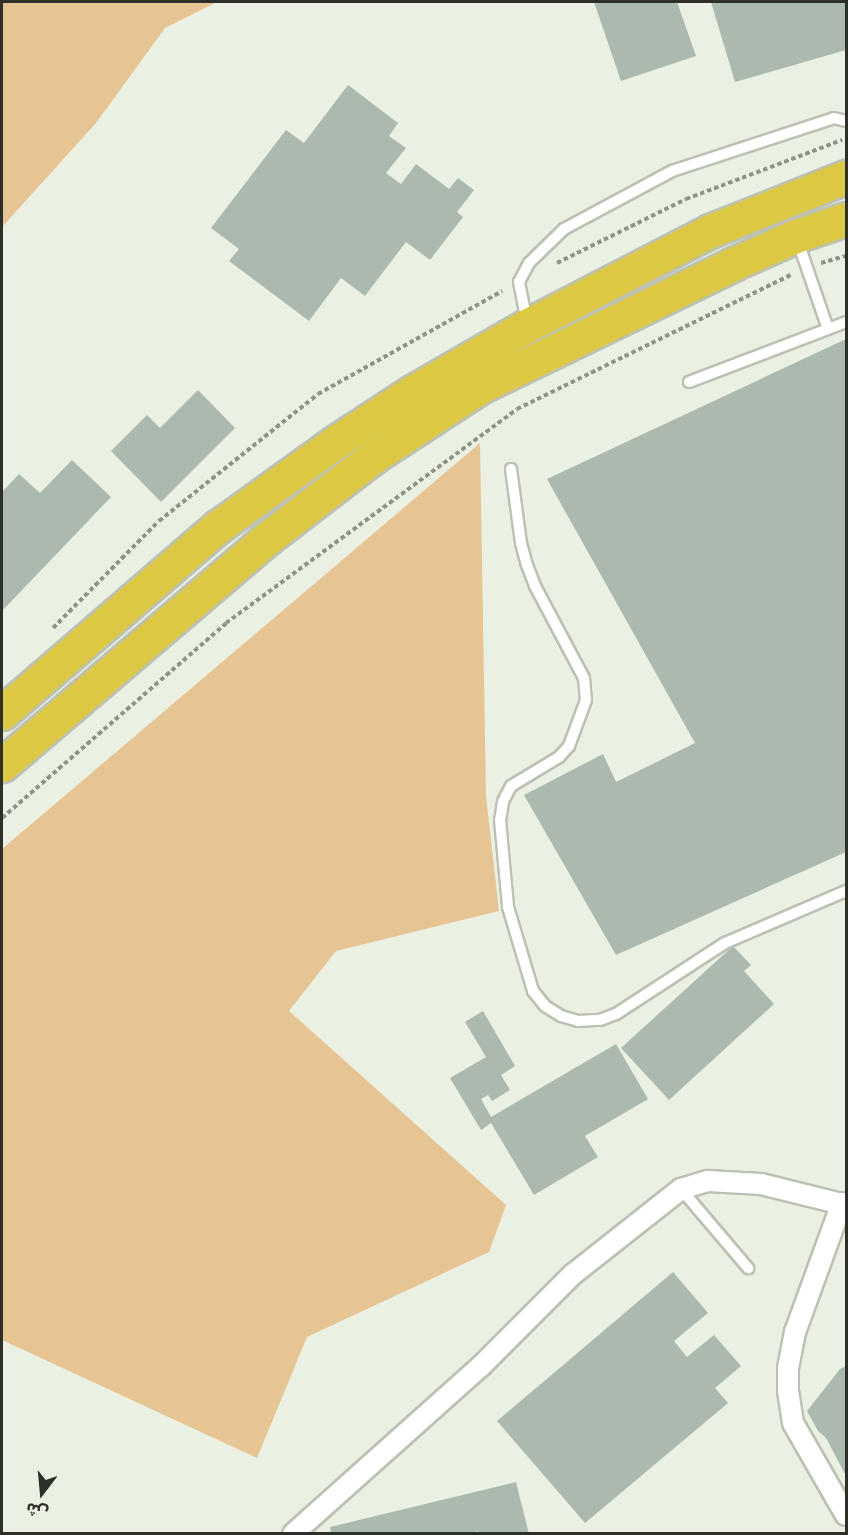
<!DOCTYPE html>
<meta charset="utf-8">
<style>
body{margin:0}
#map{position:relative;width:848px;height:1535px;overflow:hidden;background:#ebf1e2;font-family:"Work Sans","Noto Sans Arabic",sans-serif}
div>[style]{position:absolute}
.green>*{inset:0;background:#e6c494}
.building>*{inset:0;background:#acb9ae}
.path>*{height:4px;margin-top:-2px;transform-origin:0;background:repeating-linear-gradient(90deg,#8f9388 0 4.5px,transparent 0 7.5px)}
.roads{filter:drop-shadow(2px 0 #bcc1b3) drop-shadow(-2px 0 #bcc1b3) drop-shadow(0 2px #bcc1b3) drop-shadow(0 -2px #bcc1b3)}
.lane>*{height:10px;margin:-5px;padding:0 5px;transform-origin:5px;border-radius:5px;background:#fff}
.street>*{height:20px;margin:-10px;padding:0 10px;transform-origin:10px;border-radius:10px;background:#fff}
.highway>*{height:33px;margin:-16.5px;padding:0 16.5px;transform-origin:16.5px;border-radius:16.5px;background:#ddc844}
span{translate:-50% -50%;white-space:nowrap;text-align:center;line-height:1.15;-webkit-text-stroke:4.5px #ebf1e2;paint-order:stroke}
.frame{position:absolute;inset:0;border:3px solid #2d2f29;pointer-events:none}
.north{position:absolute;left:12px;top:1463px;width:60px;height:60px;-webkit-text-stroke:4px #ebf1e2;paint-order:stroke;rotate:196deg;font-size:16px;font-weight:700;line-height:24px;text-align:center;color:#2d2f29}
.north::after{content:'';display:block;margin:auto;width:21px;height:27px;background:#2d2f29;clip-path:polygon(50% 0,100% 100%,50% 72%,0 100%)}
</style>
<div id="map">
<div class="green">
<i style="clip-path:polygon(2px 2px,217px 2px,165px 28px,96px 123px,2px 227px)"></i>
<i style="clip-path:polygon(480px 443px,486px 796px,499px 911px,336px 951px,289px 1011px,506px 1205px,489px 1252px,307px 1337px,257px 1458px,2px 1340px,2px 849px)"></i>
</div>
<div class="building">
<i style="clip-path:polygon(594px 2px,677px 2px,696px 56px,621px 81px)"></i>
<i style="clip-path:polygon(711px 2px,846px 2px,846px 50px,735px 82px)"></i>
<i style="clip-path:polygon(348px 85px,398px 123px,389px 136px,406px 148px,386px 173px,401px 184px,416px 164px,449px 189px,458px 178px,474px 190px,457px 212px,463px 217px,430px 260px,406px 242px,365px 296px,341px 278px,309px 321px,229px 261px,239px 249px,211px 228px,286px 130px,304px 143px)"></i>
<i style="clip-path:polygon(846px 339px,846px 852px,616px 955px,524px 795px,603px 754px,616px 782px,695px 743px,547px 479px)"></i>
<i style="clip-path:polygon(198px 390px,235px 428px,161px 502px,111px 451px,147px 415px,160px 428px)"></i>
<i style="clip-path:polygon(72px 460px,111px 497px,2px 611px,2px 492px,19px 474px,40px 493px)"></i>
<i style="clip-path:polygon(733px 946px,751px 965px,744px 971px,774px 1004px,669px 1100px,621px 1048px)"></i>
<i style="clip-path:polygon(483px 1011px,515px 1066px,501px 1075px,510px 1090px,492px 1101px,488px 1095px,481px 1099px,491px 1117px,616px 1044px,648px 1099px,585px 1136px,598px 1157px,534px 1195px,491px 1123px,481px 1130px,450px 1078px,486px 1057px,465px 1022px)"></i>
<i style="clip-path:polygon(673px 1272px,708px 1313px,674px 1341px,687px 1357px,714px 1335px,741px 1366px,715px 1388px,728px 1403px,585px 1523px,497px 1421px)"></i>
<i style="clip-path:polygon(846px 1366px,846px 1476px,826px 1438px,818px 1431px,807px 1411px,840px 1369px)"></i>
<i style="clip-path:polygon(516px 1482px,529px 1534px,478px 1534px,478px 1531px,468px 1534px,331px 1534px,330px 1527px)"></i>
</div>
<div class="path">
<i style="left:557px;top:263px;width:144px;rotate:-26.4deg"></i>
<i style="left:686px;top:199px;width:167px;rotate:-20.7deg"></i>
<i style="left:821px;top:263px;width:26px;rotate:-16deg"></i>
<i style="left:53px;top:628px;width:151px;rotate:-45.3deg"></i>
<i style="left:159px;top:521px;width:203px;rotate:-38.6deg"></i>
<i style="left:318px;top:394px;width:211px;rotate:-29.2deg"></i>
<i style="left:2px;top:818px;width:297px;rotate:-41deg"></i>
<i style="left:226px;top:623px;width:361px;rotate:-36.3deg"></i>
<i style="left:517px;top:409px;width:306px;rotate:-26.1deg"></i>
</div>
<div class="roads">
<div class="lane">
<i style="left:797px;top:239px;width:95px;rotate:71deg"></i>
<i style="left:527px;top:322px;width:41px;rotate:-101.3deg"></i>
<i style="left:519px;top:282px;width:21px;rotate:-62deg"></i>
<i style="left:529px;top:263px;width:49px;rotate:-44.2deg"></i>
<i style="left:564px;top:229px;width:123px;rotate:-28.2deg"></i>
<i style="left:672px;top:171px;width:170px;rotate:-18.1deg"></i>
<i style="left:834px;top:118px;width:12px;rotate:14deg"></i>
<i style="left:689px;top:382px;width:168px;rotate:-20.9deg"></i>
<i style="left:511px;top:469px;width:75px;rotate:82.3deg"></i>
<i style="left:521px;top:543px;width:23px;rotate:75deg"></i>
<i style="left:527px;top:565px;width:22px;rotate:69deg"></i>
<i style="left:535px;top:586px;width:104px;rotate:62deg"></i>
<i style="left:584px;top:678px;width:22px;rotate:85deg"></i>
<i style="left:586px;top:700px;width:49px;rotate:110.3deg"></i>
<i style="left:569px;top:746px;width:15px;rotate:132deg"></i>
<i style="left:559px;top:757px;width:56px;rotate:148.9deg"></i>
<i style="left:511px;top:786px;width:18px;rotate:117deg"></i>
<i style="left:503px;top:802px;width:18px;rotate:99deg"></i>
<i style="left:500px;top:820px;width:87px;rotate:84.7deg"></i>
<i style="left:508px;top:907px;width:88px;rotate:73.4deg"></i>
<i style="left:533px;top:991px;width:19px;rotate:51deg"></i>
<i style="left:545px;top:1006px;width:19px;rotate:32deg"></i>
<i style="left:561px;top:1016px;width:18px;rotate:16deg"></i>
<i style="left:578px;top:1021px;width:22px;rotate:-3deg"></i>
<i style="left:600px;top:1020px;width:17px;rotate:-21deg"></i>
<i style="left:616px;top:1014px;width:130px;rotate:-33.1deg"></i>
<i style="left:725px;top:943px;width:132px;rotate:-23.3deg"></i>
<i style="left:681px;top:1189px;width:104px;rotate:49.7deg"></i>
</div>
<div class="street">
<i style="left:842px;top:1203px;width:137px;rotate:110deg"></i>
<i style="left:795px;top:1332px;width:37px;rotate:101deg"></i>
<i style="left:788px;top:1368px;width:23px;rotate:90deg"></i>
<i style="left:788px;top:1391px;width:32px;rotate:81deg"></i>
<i style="left:793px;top:1423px;width:106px;rotate:60.1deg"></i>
<i style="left:293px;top:1534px;width:252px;rotate:-41.8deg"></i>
<i style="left:481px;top:1366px;width:129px;rotate:-45deg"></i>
<i style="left:572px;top:1275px;width:139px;rotate:-38.3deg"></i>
<i style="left:681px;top:1189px;width:28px;rotate:-17deg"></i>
<i style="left:708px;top:1181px;width:53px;rotate:3.2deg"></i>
<i style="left:761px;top:1184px;width:88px;rotate:13.9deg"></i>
</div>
<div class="highway">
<i style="left:2px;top:713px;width:286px;rotate:-40.8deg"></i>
<i style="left:219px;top:526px;width:142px;rotate:-35.8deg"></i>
<i style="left:334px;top:443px;width:93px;rotate:-33.2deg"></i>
<i style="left:412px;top:392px;width:134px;rotate:-30deg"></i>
<i style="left:528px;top:325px;width:205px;rotate:-27.3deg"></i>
<i style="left:710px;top:231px;width:146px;rotate:-21.7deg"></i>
<i style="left:2px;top:765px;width:346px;rotate:-40.5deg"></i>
<i style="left:265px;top:540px;width:136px;rotate:-37.5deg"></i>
<i style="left:373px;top:457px;width:128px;rotate:-33.2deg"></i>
<i style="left:480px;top:387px;width:281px;rotate:-25.9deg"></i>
<i style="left:733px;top:264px;width:69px;rotate:-24deg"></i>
<i style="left:796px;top:236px;width:53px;rotate:-18.8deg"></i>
</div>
</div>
<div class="frame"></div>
<div class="north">ش</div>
</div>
